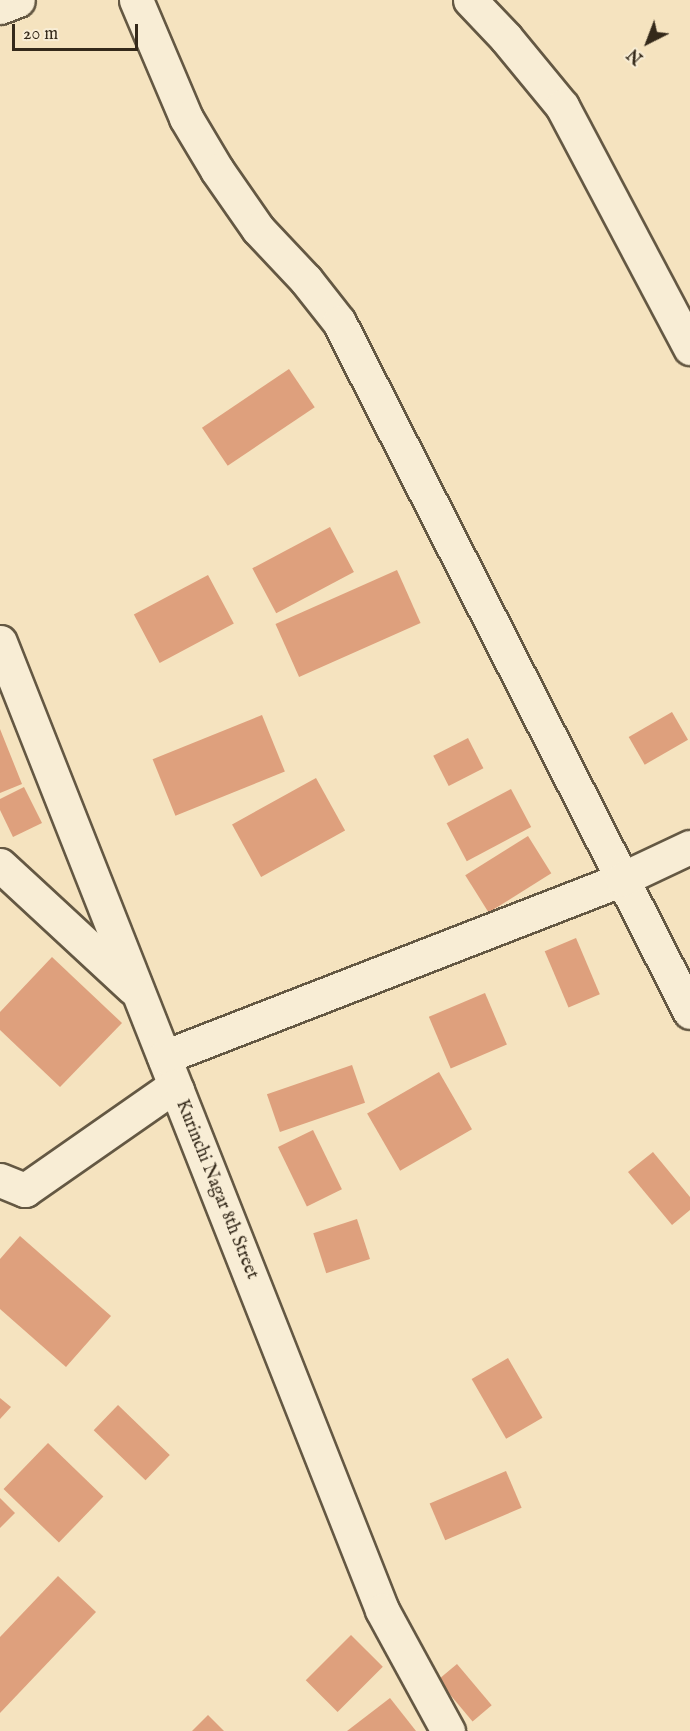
<!DOCTYPE html>
<style>
body{margin:0}
#map{position:relative;width:690px;height:1731px;overflow:hidden;background:#f5e3bf;font-family:"IM FELL English",serif}
div>[style]{position:absolute}
.building>*{inset:0;background:#dea07d;transform-origin:0 0}
.roads{filter:drop-shadow(2px 0 #645843) drop-shadow(-2px 0 #645843) drop-shadow(0 2px #645843) drop-shadow(0 -2px #645843)}
.minor>*{height:33px;margin:-16.5px;padding:0 16.5px;transform-origin:16.5px;border-radius:16.5px;background:#f8edd5}
span{translate:-50% -50%;white-space:nowrap;text-align:center;line-height:1.15;-webkit-text-stroke:6px #f8edd5;paint-order:stroke}
.street-label{font-size:18px;color:#34291a}
.north{position:absolute;left:618px;top:12px;width:60px;height:60px;-webkit-text-stroke:4px #f8edd5;paint-order:stroke;rotate:222deg;font-size:16px;font-weight:700;line-height:24px;text-align:center;color:#34291a}
.north::after{content:'';display:block;margin:auto;width:21px;height:27px;background:#34291a;clip-path:polygon(50% 0,100% 100%,50% 72%,0 100%)}
.scale{position:absolute;left:12px;top:24px;width:126px;height:27px;box-sizing:border-box;border:3px solid #34291a;border-top:0;padding-left:8px;font-size:18px;line-height:21px;white-space:nowrap;color:#34291a;-webkit-text-stroke:4px #f8edd5;paint-order:stroke}
</style>
<div id="map">
<div class="building">
<i style="left:289px;top:369px;width:46px;height:105px;rotate:56deg"></i>
<i style="left:330px;top:527px;width:51px;height:88px;rotate:62deg"></i>
<i style="left:397px;top:570px;width:58px;height:133px;rotate:66deg"></i>
<i style="left:208px;top:575px;width:55px;height:84px;rotate:62deg"></i>
<i style="left:672px;top:712px;width:32px;height:50px;rotate:60deg"></i>
<i style="left:262px;top:715px;width:61px;height:118px;rotate:68deg"></i>
<i style="clip-path:polygon(0 729px,22px 784px,0 793px)"></i>
<i style="left:468px;top:738px;width:34px;height:39px;rotate:63deg"></i>
<i style="left:316px;top:778px;width:60px;height:96px;rotate:61deg"></i>
<i style="clip-path:polygon(24px 787px,42px 823px,13px 837px,0 810px,0 799px)"></i>
<i style="left:511px;top:789px;width:43px;height:73px;rotate:62deg"></i>
<i style="left:528px;top:836px;width:44px;height:74px;rotate:58deg"></i>
<i style="left:576px;top:938px;width:61px;height:34px;rotate:67deg"></i>
<i style="clip-path:polygon(52px 957px,122px 1023px,60px 1087px,0 1030px,0 1012px)"></i>
<i style="left:485px;top:993px;width:56px;height:61px;rotate:67deg"></i>
<i style="left:352px;top:1065px;width:40px;height:90px;rotate:71deg"></i>
<i style="left:439px;top:1072px;width:66px;height:83px;rotate:60deg"></i>
<i style="left:313px;top:1130px;width:66px;height:39px;rotate:64deg"></i>
<i style="clip-path:polygon(653px 1152px,690px 1197px,690px 1210px,672px 1225px,628px 1172px)"></i>
<i style="left:357px;top:1219px;width:42px;height:46px;rotate:72deg"></i>
<i style="clip-path:polygon(20px 1236px,111px 1316px,66px 1367px,0 1309px,0 1259px)"></i>
<i style="left:508px;top:1358px;width:69px;height:42px;rotate:60deg"></i>
<i style="clip-path:polygon(0 1398px,11px 1407px,0 1419px)"></i>
<i style="left:118px;top:1405px;width:72px;height:35px;rotate:44deg"></i>
<i style="left:48px;top:1443px;width:77px;height:64px;rotate:44deg"></i>
<i style="left:506px;top:1471px;width:40px;height:83px;rotate:67deg"></i>
<i style="clip-path:polygon(0 1498px,15px 1513px,0 1528px)"></i>
<i style="clip-path:polygon(58px 1576px,96px 1612px,0 1713px,0 1637px)"></i>
<i style="left:351px;top:1635px;width:45px;height:64px;rotate:45deg"></i>
<i style="left:457px;top:1664px;width:54px;height:25px;rotate:50deg"></i>
<i style="clip-path:polygon(390px 1698px,416px 1731px,347px 1731px)"></i>
<i style="clip-path:polygon(208px 1715px,224px 1731px,192px 1731px)"></i>
</div>
<div class="roads">
<div class="minor">
<i style="left:136px;top:0;width:128px;rotate:67deg"></i>
<i style="left:186px;top:118px;width:61px;rotate:59.2deg"></i>
<i style="left:217px;top:170px;width:72px;rotate:55.2deg"></i>
<i style="left:258px;top:229px;width:70px;rotate:46.7deg"></i>
<i style="left:306px;top:280px;width:53px;rotate:51.8deg"></i>
<i style="left:339px;top:322px;width:774px;rotate:63.04deg"></i>
<i style="left:470px;top:0;width:52px;rotate:46.5deg"></i>
<i style="left:506px;top:38px;width:88px;rotate:50.5deg"></i>
<i style="left:562px;top:106px;width:274px;rotate:62.1deg"></i>
<i style="left:0;top:7px;width:19px;rotate:-21deg"></i>
<i style="left:0;top:642px;width:1041px;rotate:68.46deg"></i>
<i style="left:382px;top:1610px;width:138px;rotate:61.4deg"></i>
<i style="left:0;top:865px;width:181px;rotate:42.8deg"></i>
<i style="left:164px;top:1057px;width:491px;rotate:-21.2deg"></i>
<i style="left:622px;top:879px;width:75px;rotate:-25.2deg"></i>
<i style="left:0;top:1180px;width:27px;rotate:22deg"></i>
<i style="left:25px;top:1190px;width:182px;rotate:-34.9deg"></i>
<i style="left:174px;top:1086px;width:5px;rotate:53deg"></i>
</div>
</div>
<div class="street-label">
<span style="left:216px;top:1190px;rotate:68deg">Kurinchi Nagar 8th Street</span>
</div>
<div class="north">N</div>
<div class="scale">20 m</div>
</div>
